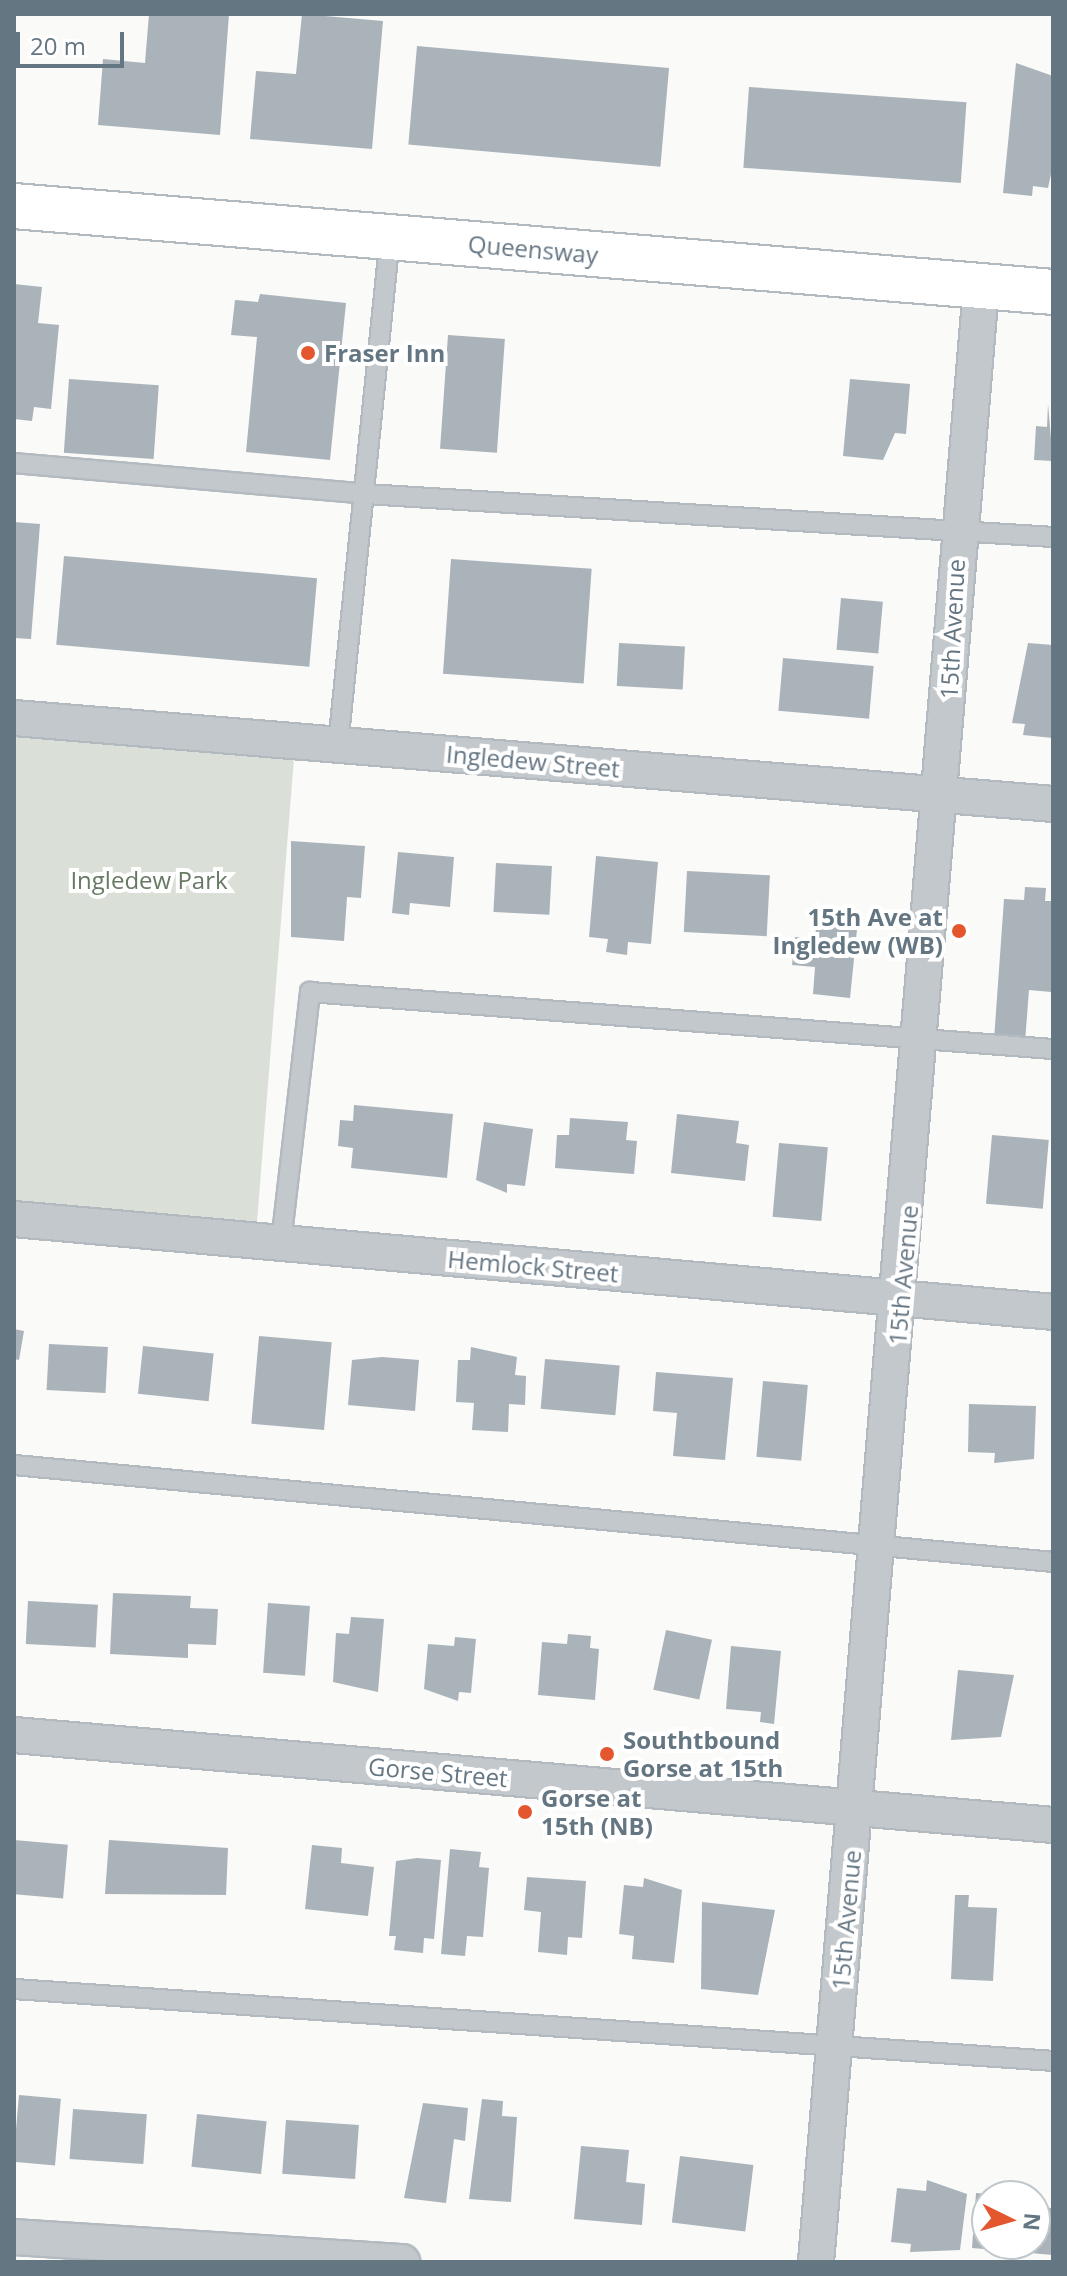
<!DOCTYPE html>
<style>
body{margin:0}
#map{position:relative;width:1067px;height:2276px;overflow:hidden;background:#fafaf8;font-family:"Open Sans",sans-serif}
div>[style]{position:absolute}
.green>*{inset:0;background:#dadfd7}
.building>*{inset:0;background:#aab3b9;transform-origin:0 0}
.roads{filter:drop-shadow(2px 0 #b3babf) drop-shadow(-2px 0 #b3babf) drop-shadow(0 2px #b3babf) drop-shadow(0 -2px #b3babf)}
.service>*{height:18px;margin:-9px;padding:0 9px;transform-origin:9px;border-radius:9px;background:#c3c8cc}
.minor>*{height:34px;margin:-17px;padding:0 17px;transform-origin:17px;border-radius:17px;background:#c3c8cc}
.secondary>*{height:44px;margin:-22px;padding:0 22px;transform-origin:22px;border-radius:22px;background:#fff}
.dots>*{width:22px;height:22px;translate:-50% -50%;box-sizing:border-box;border:4px solid #fff;border-radius:50%}
span{translate:-50% -50%;white-space:nowrap;text-align:center;line-height:1.15;-webkit-text-stroke:8px #fff;paint-order:stroke}
.street-label{font-size:24px;color:#657683}
.poi-label{font-size:24px;color:#657683;font-weight:700}
.left{translate:0 -50%;text-align:left}
.right{translate:-100% -50%;text-align:right}
.park-label{font-size:24px;color:#687a64}
.frame{position:absolute;inset:0;border:16px solid #657683;pointer-events:none}
.north{position:absolute;left:971px;top:2180px;width:80px;height:80px;box-sizing:border-box;background:#fff;border:2px solid #c1c8cd;border-radius:50%;rotate:95deg;font-size:22px;font-weight:700;line-height:32px;text-align:center;color:#657683}
.north::after{content:'';display:block;margin:auto;width:28px;height:36px;background:#e4572e;clip-path:polygon(50% 0,100% 100%,50% 72%,0 100%)}
.scale{position:absolute;left:16px;top:32px;width:108px;height:36px;box-sizing:border-box;border:4px solid #657683;border-top:0;padding-left:10px;font-size:24px;line-height:28px;white-space:nowrap;color:#657683;-webkit-text-stroke:6px #fff;paint-order:stroke}
</style>
<div id="map">
<div class="green">
<i style="clip-path:polygon(14px 732px,294px 758px,255px 1247px,14px 1222px)"></i>
</div>
<div class="building">
<i style="clip-path:polygon(149px 14px,229px 14px,220px 135px,98px 125px,103px 59px,145px 63px)"></i>
<i style="clip-path:polygon(302px 14px,383px 21px,372px 149px,250px 139px,256px 71px,296px 74px)"></i>
<i style="left:417px;top:46px;width:253px;height:99px;rotate:5deg"></i>
<i style="clip-path:polygon(1016px 63px,1053px 76px,1053px 165px,1048px 188px,1033px 186px,1032px 196px,1003px 193px)"></i>
<i style="left:749px;top:87px;width:218px;height:81px;rotate:4deg"></i>
<i style="clip-path:polygon(14px 284px,42px 287px,38px 323px,59px 325px,51px 409px,34px 407px,32px 421px,14px 419px)"></i>
<i style="clip-path:polygon(260px 294px,346px 303px,330px 460px,246px 452px,257px 337px,231px 335px,235px 300px,258px 302px)"></i>
<i style="left:448px;top:335px;width:57px;height:114px;rotate:4deg"></i>
<i style="left:69px;top:379px;width:90px;height:74px;rotate:4deg"></i>
<i style="clip-path:polygon(850px 379px,910px 384px,906px 434px,895px 433px,883px 460px,843px 456px)"></i>
<i style="clip-path:polygon(1048px 404px,1053px 461px,1034px 460px,1036px 426px,1047px 427px)"></i>
<i style="clip-path:polygon(14px 522px,40px 524px,31px 639px,14px 638px)"></i>
<i style="left:64px;top:556px;width:254px;height:89px;rotate:5deg"></i>
<i style="left:451px;top:559px;width:141px;height:115px;rotate:4deg"></i>
<i style="left:841px;top:598px;width:42px;height:52px;rotate:5deg"></i>
<i style="left:619px;top:643px;width:66px;height:43px;rotate:3deg"></i>
<i style="clip-path:polygon(1028px 643px,1053px 645px,1053px 738px,1023px 735px,1025px 724px,1012px 723px)"></i>
<i style="left:783px;top:658px;width:91px;height:53px;rotate:5deg"></i>
<i style="clip-path:polygon(291px 841px,365px 846px,361px 898px,347px 897px,344px 941px,291px 937px)"></i>
<i style="clip-path:polygon(398px 852px,454px 857px,450px 907px,410px 903px,409px 915px,392px 913px)"></i>
<i style="clip-path:polygon(596px 856px,658px 862px,651px 944px,628px 942px,627px 955px,606px 952px,608px 939px,589px 937px)"></i>
<i style="left:496px;top:863px;width:56px;height:49px;rotate:3deg"></i>
<i style="left:687px;top:871px;width:83px;height:61px;rotate:3deg"></i>
<i style="clip-path:polygon(1025px 887px,1046px 888px,1045px 901px,1053px 901px,1051px 992px,1029px 990px,1025px 1042px,994px 1040px,1004px 899px,1024px 900px)"></i>
<i style="clip-path:polygon(818px 906px,859px 910px,850px 998px,813px 994px,815px 967px,792px 965px,795px 937px,815px 939px)"></i>
<i style="clip-path:polygon(354px 1105px,453px 1114px,447px 1178px,351px 1168px,353px 1148px,338px 1146px,340px 1120px,353px 1121px)"></i>
<i style="clip-path:polygon(677px 1114px,739px 1121px,736px 1143px,749px 1145px,745px 1181px,671px 1173px)"></i>
<i style="clip-path:polygon(570px 1118px,628px 1122px,626px 1140px,637px 1141px,634px 1174px,555px 1168px,557px 1135px,569px 1135px)"></i>
<i style="clip-path:polygon(484px 1122px,533px 1129px,525px 1186px,507px 1184px,507px 1193px,476px 1180px)"></i>
<i style="left:992px;top:1135px;width:57px;height:69px;rotate:5deg"></i>
<i style="left:779px;top:1143px;width:49px;height:74px;rotate:5deg"></i>
<i style="clip-path:polygon(14px 1329px,24px 1331px,19px 1360px,14px 1359px)"></i>
<i style="left:259px;top:1336px;width:73px;height:88px;rotate:5deg"></i>
<i style="left:49px;top:1344px;width:59px;height:46px;rotate:3deg"></i>
<i style="left:143px;top:1346px;width:71px;height:48px;rotate:6deg"></i>
<i style="clip-path:polygon(471px 1347px,517px 1357px,515px 1375px,526px 1376px,525px 1405px,509px 1404px,508px 1432px,472px 1430px,474px 1403px,456px 1402px,458px 1360px,470px 1360px)"></i>
<i style="clip-path:polygon(382px 1357px,419px 1360px,415px 1411px,348px 1405px,352px 1360px)"></i>
<i style="left:545px;top:1359px;width:75px;height:50px;rotate:5deg"></i>
<i style="clip-path:polygon(656px 1372px,733px 1378px,725px 1460px,673px 1456px,677px 1413px,653px 1411px)"></i>
<i style="left:763px;top:1381px;width:45px;height:76px;rotate:5deg"></i>
<i style="clip-path:polygon(969px 1404px,1036px 1406px,1034px 1459px,994px 1463px,995px 1453px,968px 1452px)"></i>
<i style="clip-path:polygon(113px 1593px,191px 1596px,190px 1608px,218px 1609px,216px 1645px,188px 1644px,188px 1658px,110px 1654px)"></i>
<i style="left:28px;top:1601px;width:70px;height:43px;rotate:3deg"></i>
<i style="left:268px;top:1603px;width:42px;height:70px;rotate:4deg"></i>
<i style="clip-path:polygon(351px 1617px,384px 1619px,378px 1692px,333px 1682px,336px 1633px,349px 1634px)"></i>
<i style="left:666px;top:1630px;width:47px;height:61px;rotate:12deg"></i>
<i style="clip-path:polygon(568px 1634px,591px 1636px,590px 1648px,599px 1649px,595px 1700px,538px 1695px,542px 1642px,567px 1644px)"></i>
<i style="clip-path:polygon(455px 1637px,476px 1639px,471px 1693px,459px 1692px,458px 1701px,424px 1689px,428px 1644px,454px 1646px)"></i>
<i style="clip-path:polygon(731px 1646px,781px 1651px,774px 1724px,760px 1722px,761px 1712px,726px 1709px)"></i>
<i style="clip-path:polygon(958px 1670px,1014px 1675px,1001px 1737px,951px 1740px)"></i>
<i style="left:14px;top:1840px;width:54px;height:54px;rotate:5deg"></i>
<i style="clip-path:polygon(109px 1840px,228px 1848px,226px 1895px,105px 1894px)"></i>
<i style="clip-path:polygon(312px 1845px,342px 1848px,341px 1863px,374px 1867px,368px 1916px,305px 1909px)"></i>
<i style="clip-path:polygon(450px 1849px,481px 1852px,479px 1867px,489px 1868px,483px 1937px,467px 1936px,465px 1956px,441px 1954px)"></i>
<i style="clip-path:polygon(417px 1858px,441px 1860px,434px 1939px,424px 1938px,423px 1953px,394px 1950px,396px 1936px,389px 1936px,396px 1861px)"></i>
<i style="clip-path:polygon(527px 1877px,586px 1881px,582px 1938px,568px 1937px,567px 1955px,538px 1952px,541px 1912px,524px 1910px)"></i>
<i style="clip-path:polygon(644px 1878px,682px 1890px,674px 1963px,632px 1959px,634px 1936px,619px 1934px,624px 1885px,643px 1887px)"></i>
<i style="clip-path:polygon(955px 1895px,969px 1895px,968px 1907px,997px 1908px,993px 1981px,951px 1979px)"></i>
<i style="clip-path:polygon(702px 1902px,775px 1910px,758px 1995px,701px 1989px)"></i>
<i style="left:19px;top:2095px;width:42px;height:67px;rotate:5deg"></i>
<i style="clip-path:polygon(482px 2099px,503px 2101px,502px 2116px,517px 2117px,511px 2202px,469px 2199px)"></i>
<i style="clip-path:polygon(423px 2103px,468px 2108px,465px 2141px,454px 2139px,446px 2203px,404px 2198px)"></i>
<i style="left:73px;top:2109px;width:74px;height:50px;rotate:4deg"></i>
<i style="left:197px;top:2114px;width:70px;height:53px;rotate:6deg"></i>
<i style="left:286px;top:2120px;width:73px;height:54px;rotate:4deg"></i>
<i style="clip-path:polygon(581px 2146px,629px 2150px,626px 2182px,645px 2184px,642px 2225px,574px 2219px)"></i>
<i style="left:680px;top:2156px;width:74px;height:67px;rotate:7deg"></i>
<i style="clip-path:polygon(927px 2180px,967px 2194px,960px 2250px,910px 2252px,911px 2244px,891px 2242px,897px 2188px,926px 2191px)"></i>
<i style="clip-path:polygon(976px 2193px,987px 2194px,987px 2244px,1035px 2244px,1035px 2207px,1053px 2208px,1053px 2255px,972px 2248px)"></i>
</div>
<div class="roads">
<div class="service">
<i style="left:14px;top:463px;width:353px;rotate:5deg"></i>
<i style="left:366px;top:494px;width:688px;rotate:3.58deg"></i>
<i style="left:338px;top:745px;width:511px;rotate:-84.16deg"></i>
<i style="left:281px;top:1243px;width:253px;rotate:-83.4deg"></i>
<i style="left:310px;top:992px;width:745px;rotate:4.39deg"></i>
<i style="left:14px;top:1465px;width:1044px;rotate:5.33deg"></i>
<i style="left:14px;top:1989px;width:1041px;rotate:3.96deg"></i>
</div>
<div class="minor">
<i style="left:14px;top:718px;width:1043px;rotate:4.73deg"></i>
<i style="left:14px;top:1219px;width:1043px;rotate:5.11deg"></i>
<i style="left:14px;top:1735px;width:1043px;rotate:4.95deg"></i>
<i style="left:14px;top:2237px;width:389px;rotate:3.7deg"></i>
<i style="left:816px;top:2262px;width:1982px;rotate:-85.22deg"></i>
</div>
<div class="secondary">
<i style="left:14px;top:206px;width:1043px;rotate:4.73deg"></i>
</div>
</div>
<div class="dots">
<i style="left:308px;top:353px;background:#e4572e"></i>
<i style="left:959px;top:931px;background:#e4572e"></i>
<i style="left:607px;top:1754px;background:#e4572e"></i>
<i style="left:525px;top:1812px;background:#e4572e"></i>
</div>
<div class="street-label">
<span style="left:533px;top:249px;rotate:5deg">Queensway</span>
<span style="left:952px;top:629px;rotate:-87deg">15th Avenue</span>
<span style="left:533px;top:761px;rotate:5deg">Ingledew Street</span>
<span style="left:533px;top:1266px;rotate:5deg">Hemlock Street</span>
<span style="left:903px;top:1275px;rotate:-85deg">15th Avenue</span>
<span style="left:438px;top:1772px;rotate:5deg">Gorse Street</span>
<span style="left:846px;top:1920px;rotate:-85deg">15th Avenue</span>
</div>
<div class="poi-label">
<span class="left" style="left:324px;top:353px">Fraser Inn</span>
<span class="right" style="left:943px;top:931px">15th Ave at<br>Ingledew (WB)</span>
<span class="left" style="left:623px;top:1754px">Southtbound<br>Gorse at 15th</span>
<span class="left" style="left:541px;top:1812px">Gorse at<br>15th (NB)</span>
</div>
<div class="park-label">
<span style="left:149px;top:880px">Ingledew Park</span>
</div>
<div class="frame"></div>
<div class="north">N</div>
<div class="scale">20 m</div>
</div>
